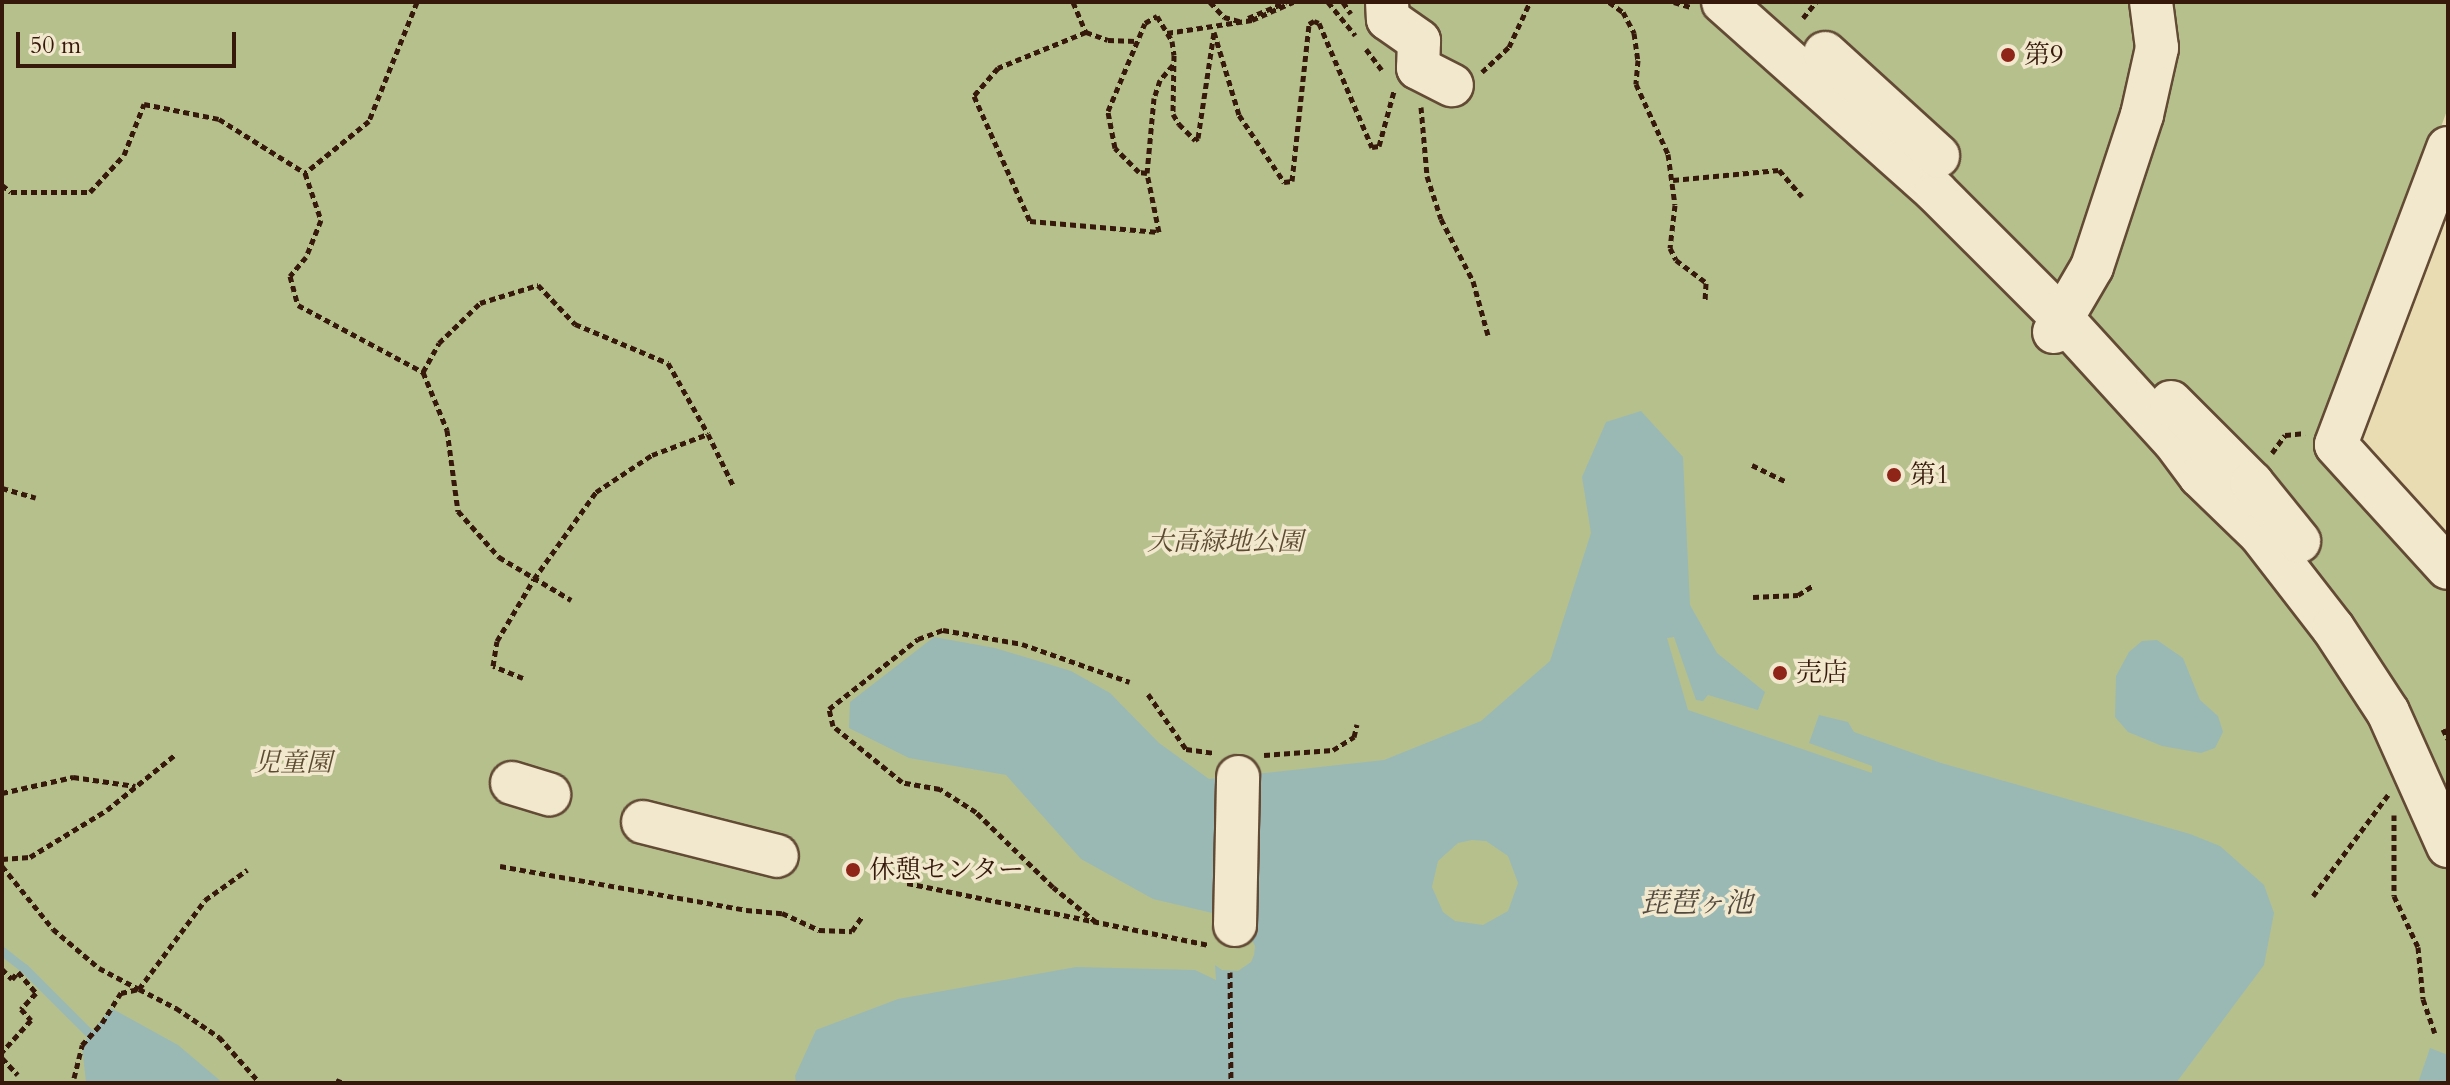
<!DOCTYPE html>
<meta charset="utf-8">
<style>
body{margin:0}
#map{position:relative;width:2450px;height:1085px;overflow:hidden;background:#e9dbb2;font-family:Cardo,"Noto Serif JP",serif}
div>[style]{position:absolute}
.green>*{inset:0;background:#b5c08d}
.water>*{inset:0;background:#9ab9b5}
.stream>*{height:9px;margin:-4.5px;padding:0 4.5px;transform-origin:4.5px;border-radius:4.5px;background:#9ab9b5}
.path>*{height:5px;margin-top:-2.5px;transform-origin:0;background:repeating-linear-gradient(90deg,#36190b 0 6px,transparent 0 10px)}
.roads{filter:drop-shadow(2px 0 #634a35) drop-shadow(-2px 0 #634a35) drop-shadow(0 2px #634a35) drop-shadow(0 -2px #634a35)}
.minor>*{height:42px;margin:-21px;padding:0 21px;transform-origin:21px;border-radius:21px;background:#f1e8cd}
.dots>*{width:22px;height:22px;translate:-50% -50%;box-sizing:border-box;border:4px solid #f1e8cd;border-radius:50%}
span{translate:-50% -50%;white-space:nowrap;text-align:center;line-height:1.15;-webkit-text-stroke:7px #f1e8cd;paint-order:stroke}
.poi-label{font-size:26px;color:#36190b}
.left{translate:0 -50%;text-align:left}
.park-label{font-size:26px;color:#5c4b32;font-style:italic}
.water-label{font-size:28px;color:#54493e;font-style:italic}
.frame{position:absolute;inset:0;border:4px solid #36190b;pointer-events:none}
.scale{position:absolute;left:16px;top:32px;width:220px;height:36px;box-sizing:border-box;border:4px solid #36190b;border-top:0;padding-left:10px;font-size:24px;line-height:28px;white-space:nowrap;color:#36190b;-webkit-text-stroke:6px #f1e8cd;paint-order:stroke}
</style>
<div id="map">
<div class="green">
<i style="clip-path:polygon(2px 2px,2448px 2px,2448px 108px,2331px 422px,2448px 588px,2448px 1083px,2px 1083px)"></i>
</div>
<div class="water">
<i style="clip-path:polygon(evenodd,1641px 411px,1683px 457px,1690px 605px,1717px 653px,1765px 692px,1758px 710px,1708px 695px,1703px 701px,1696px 700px,1674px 637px,1667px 638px,1688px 710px,1872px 773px,1872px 766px,1809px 743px,1819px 715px,1848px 722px,1854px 732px,1941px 763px,2190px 834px,2220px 846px,2264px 885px,2274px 913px,2264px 965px,2176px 1083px,796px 1083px,795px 1076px,816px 1030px,898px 999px,1076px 967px,1195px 970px,1216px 980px,1215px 965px,1222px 970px,1238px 971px,1251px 962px,1254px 955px,1255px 946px,1248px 932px,1221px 915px,1153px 899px,1081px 859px,1006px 775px,909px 758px,849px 728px,850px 702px,934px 637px,995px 648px,1071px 671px,1110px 693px,1159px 743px,1209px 779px,1384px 760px,1481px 721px,1550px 661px,1591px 533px,1582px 477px,1606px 422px,1641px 411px,1472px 840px,1486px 841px,1508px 856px,1518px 883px,1508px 911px,1483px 925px,1455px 921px,1443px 912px,1432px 887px,1438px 861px,1458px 843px,1472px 840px)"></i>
<i style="clip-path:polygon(2157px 640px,2183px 658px,2200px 700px,2218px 716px,2223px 732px,2215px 748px,2201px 753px,2162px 746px,2128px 732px,2115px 717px,2116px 676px,2129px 652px,2142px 641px)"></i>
<i style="clip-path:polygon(111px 1008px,178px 1045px,223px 1083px,86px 1083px,82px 1045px)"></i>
<i style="clip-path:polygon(2430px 1048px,2448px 1055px,2448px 1083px,2418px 1083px)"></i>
</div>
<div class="stream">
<i style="left:2px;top:951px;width:28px;rotate:38deg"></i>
<i style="left:24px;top:968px;width:95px;rotate:45deg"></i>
</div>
<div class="path">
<i style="left:417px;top:2px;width:128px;rotate:112deg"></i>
<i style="left:369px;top:121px;width:82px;rotate:140.9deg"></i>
<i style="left:305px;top:173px;width:50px;rotate:71.2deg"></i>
<i style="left:321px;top:220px;width:40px;rotate:112deg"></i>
<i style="left:306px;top:257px;width:25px;rotate:130deg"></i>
<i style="left:290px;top:276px;width:30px;rotate:75deg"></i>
<i style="left:298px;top:305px;width:142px;rotate:28.2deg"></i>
<i style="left:423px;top:372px;width:63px;rotate:67.5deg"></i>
<i style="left:447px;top:430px;width:82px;rotate:82.3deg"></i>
<i style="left:458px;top:511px;width:62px;rotate:48.3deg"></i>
<i style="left:499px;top:557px;width:84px;rotate:30.8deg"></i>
<i style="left:1073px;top:2px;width:33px;rotate:67deg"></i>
<i style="left:1086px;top:32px;width:23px;rotate:20deg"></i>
<i style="left:1108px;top:40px;width:28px;rotate:2deg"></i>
<i style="left:1210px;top:2px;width:21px;rotate:47deg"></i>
<i style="left:1224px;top:17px;width:16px;rotate:15deg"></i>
<i style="left:1328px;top:2px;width:43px;rotate:50.7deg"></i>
<i style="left:1343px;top:2px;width:14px;rotate:56deg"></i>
<i style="left:1609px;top:2px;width:17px;rotate:36deg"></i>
<i style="left:1623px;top:12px;width:24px;rotate:62deg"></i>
<i style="left:1634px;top:33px;width:27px;rotate:82deg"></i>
<i style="left:1638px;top:60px;width:24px;rotate:95deg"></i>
<i style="left:1636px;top:84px;width:77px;rotate:65.4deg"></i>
<i style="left:1668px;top:154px;width:51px;rotate:82.2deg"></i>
<i style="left:1675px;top:205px;width:43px;rotate:96.6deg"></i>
<i style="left:1670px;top:248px;width:13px;rotate:63deg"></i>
<i style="left:1676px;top:260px;width:38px;rotate:37deg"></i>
<i style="left:1706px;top:283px;width:18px;rotate:93deg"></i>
<i style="left:1674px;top:2px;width:17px;rotate:17deg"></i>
<i style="left:1248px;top:18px;width:41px;rotate:-22.8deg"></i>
<i style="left:1803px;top:18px;width:21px;rotate:-51deg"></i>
<i style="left:1086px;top:32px;width:95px;rotate:157.8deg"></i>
<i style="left:998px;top:68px;width:37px;rotate:131deg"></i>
<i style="left:974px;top:96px;width:137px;rotate:65.9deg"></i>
<i style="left:1030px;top:221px;width:129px;rotate:4.9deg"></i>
<i style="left:1159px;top:232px;width:60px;rotate:-101.5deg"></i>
<i style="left:1167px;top:33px;width:86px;rotate:-8.7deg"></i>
<i style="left:1252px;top:20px;width:45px;rotate:-23.7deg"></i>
<i style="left:1366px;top:49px;width:26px;rotate:53deg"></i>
<i style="left:1173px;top:65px;width:20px;rotate:131deg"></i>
<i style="left:1160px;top:80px;width:19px;rotate:108deg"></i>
<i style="left:1154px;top:98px;width:75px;rotate:95.3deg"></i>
<i style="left:1147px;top:173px;width:8px;rotate:-173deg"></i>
<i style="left:1139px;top:172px;width:34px;rotate:-135deg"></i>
<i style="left:1115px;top:148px;width:38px;rotate:-101deg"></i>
<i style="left:1108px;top:111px;width:95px;rotate:-67.2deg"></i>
<i style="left:1145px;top:23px;width:14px;rotate:-30deg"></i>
<i style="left:1157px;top:16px;width:29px;rotate:59deg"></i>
<i style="left:1172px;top:41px;width:14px;rotate:82deg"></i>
<i style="left:1174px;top:55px;width:59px;rotate:91deg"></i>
<i style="left:1173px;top:114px;width:12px;rotate:59deg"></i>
<i style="left:1179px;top:124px;width:23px;rotate:45deg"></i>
<i style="left:1195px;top:140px;width:4px;rotate:-34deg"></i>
<i style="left:1198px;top:138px;width:107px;rotate:-81.4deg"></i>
<i style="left:1214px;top:32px;width:87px;rotate:73.2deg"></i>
<i style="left:1239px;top:115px;width:81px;rotate:56.1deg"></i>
<i style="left:1284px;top:182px;width:8px;rotate:-7deg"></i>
<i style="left:1292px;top:181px;width:158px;rotate:-83.8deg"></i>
<i style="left:1309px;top:24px;width:6px;rotate:-31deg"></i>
<i style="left:1314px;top:21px;width:5px;rotate:22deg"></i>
<i style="left:1319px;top:23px;width:135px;rotate:66.9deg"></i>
<i style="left:1372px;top:147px;width:7px;rotate:-8deg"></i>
<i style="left:1379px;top:146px;width:57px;rotate:-74.7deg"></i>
<i style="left:1482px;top:72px;width:37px;rotate:-43deg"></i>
<i style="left:1509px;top:47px;width:50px;rotate:-65deg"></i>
<i style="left:1421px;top:107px;width:69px;rotate:85deg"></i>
<i style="left:1427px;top:176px;width:45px;rotate:72deg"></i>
<i style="left:1441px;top:219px;width:70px;rotate:62.7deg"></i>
<i style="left:1473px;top:281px;width:56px;rotate:74.5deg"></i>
<i style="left:1673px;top:180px;width:106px;rotate:-5.4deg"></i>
<i style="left:1779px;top:170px;width:35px;rotate:49deg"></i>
<i style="left:2px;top:185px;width:11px;rotate:38deg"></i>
<i style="left:11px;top:192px;width:79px"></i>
<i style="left:90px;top:192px;width:50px;rotate:-47.4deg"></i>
<i style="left:124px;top:155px;width:55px;rotate:-68.6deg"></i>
<i style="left:144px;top:104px;width:76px;rotate:11.3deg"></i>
<i style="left:219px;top:119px;width:102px;rotate:32.1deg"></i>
<i style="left:423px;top:372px;width:33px;rotate:-61deg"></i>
<i style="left:439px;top:343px;width:57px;rotate:-44.3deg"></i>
<i style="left:480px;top:303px;width:61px;rotate:-17.2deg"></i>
<i style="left:538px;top:285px;width:54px;rotate:46.5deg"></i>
<i style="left:575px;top:324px;width:101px;rotate:22.8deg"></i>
<i style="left:668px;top:363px;width:81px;rotate:60.6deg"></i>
<i style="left:2272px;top:453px;width:22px;rotate:-54deg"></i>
<i style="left:2285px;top:435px;width:20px;rotate:-6deg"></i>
<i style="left:1752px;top:465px;width:39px;rotate:26deg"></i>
<i style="left:2px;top:488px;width:35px;rotate:16deg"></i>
<i style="left:1753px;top:597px;width:45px;rotate:-2.5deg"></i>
<i style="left:1798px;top:595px;width:19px;rotate:-32deg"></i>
<i style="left:523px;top:678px;width:32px;rotate:-158deg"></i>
<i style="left:493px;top:666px;width:25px;rotate:-81deg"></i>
<i style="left:497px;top:641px;width:72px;rotate:-59.2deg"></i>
<i style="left:534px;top:579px;width:107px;rotate:-54.5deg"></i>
<i style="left:596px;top:492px;width:67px;rotate:-33.5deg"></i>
<i style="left:652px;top:455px;width:60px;rotate:-20.6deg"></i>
<i style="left:708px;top:434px;width:59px;rotate:63.9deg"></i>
<i style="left:1148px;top:694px;width:67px;rotate:55.4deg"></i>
<i style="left:1186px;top:749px;width:28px;rotate:8deg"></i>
<i style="left:2443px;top:729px;width:11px;rotate:63deg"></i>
<i style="left:1264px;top:755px;width:69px;rotate:-4.1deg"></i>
<i style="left:1333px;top:750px;width:25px;rotate:-32deg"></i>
<i style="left:1354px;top:737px;width:13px;rotate:-77deg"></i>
<i style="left:2px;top:793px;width:73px;rotate:-12.7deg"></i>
<i style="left:73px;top:777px;width:63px;rotate:8.3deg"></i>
<i style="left:2394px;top:815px;width:81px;rotate:90deg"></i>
<i style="left:2394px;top:896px;width:56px;rotate:64.8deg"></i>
<i style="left:2418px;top:947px;width:52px;rotate:84.5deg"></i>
<i style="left:2423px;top:999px;width:36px;rotate:71deg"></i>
<i style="left:2px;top:859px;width:28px;rotate:-4deg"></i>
<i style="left:30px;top:857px;width:90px;rotate:-31.4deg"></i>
<i style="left:107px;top:810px;width:89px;rotate:-39.1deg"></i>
<i style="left:2px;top:866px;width:81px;rotate:51deg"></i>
<i style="left:53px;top:929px;width:60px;rotate:40.3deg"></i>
<i style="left:99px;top:968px;width:45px;rotate:27.7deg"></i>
<i style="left:139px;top:989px;width:111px;rotate:-53.4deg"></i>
<i style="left:205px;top:900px;width:52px;rotate:-35.5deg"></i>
<i style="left:500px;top:866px;width:250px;rotate:10.1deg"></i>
<i style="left:746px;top:910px;width:36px;rotate:5deg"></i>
<i style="left:782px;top:913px;width:41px;rotate:24.7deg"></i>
<i style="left:819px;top:930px;width:33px;rotate:2deg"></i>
<i style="left:852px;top:931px;width:19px;rotate:-55deg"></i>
<i style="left:907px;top:883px;width:307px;rotate:11.6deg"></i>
<i style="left:2313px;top:896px;width:126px;rotate:-53.4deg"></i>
<i style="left:1096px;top:922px;width:55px;rotate:-140.9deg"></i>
<i style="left:1053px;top:887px;width:107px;rotate:-135.8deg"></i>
<i style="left:976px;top:812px;width:43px;rotate:-147.4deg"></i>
<i style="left:940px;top:789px;width:39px;rotate:-170deg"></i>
<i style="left:902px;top:782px;width:89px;rotate:-140.9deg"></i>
<i style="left:833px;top:726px;width:17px;rotate:-103deg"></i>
<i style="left:829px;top:709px;width:113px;rotate:-38.2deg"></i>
<i style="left:918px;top:639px;width:27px;rotate:-20deg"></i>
<i style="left:943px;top:630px;width:80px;rotate:10deg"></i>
<i style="left:1022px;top:644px;width:114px;rotate:19.4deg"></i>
<i style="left:2px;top:969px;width:14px;rotate:45deg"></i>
<i style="left:12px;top:979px;width:9px;rotate:-49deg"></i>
<i style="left:18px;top:972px;width:28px;rotate:49deg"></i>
<i style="left:36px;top:993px;width:22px;rotate:133deg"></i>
<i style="left:21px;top:1009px;width:15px;rotate:48deg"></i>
<i style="left:31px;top:1020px;width:43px;rotate:132.2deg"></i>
<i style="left:1230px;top:972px;width:111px;rotate:89.5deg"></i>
<i style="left:2px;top:1058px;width:23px;rotate:47deg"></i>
<i style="left:74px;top:1078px;width:34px;rotate:-76deg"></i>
<i style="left:82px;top:1045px;width:30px;rotate:-48deg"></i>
<i style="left:102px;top:1023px;width:36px;rotate:-58deg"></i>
<i style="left:121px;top:993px;width:18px;rotate:-13deg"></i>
<i style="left:139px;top:989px;width:42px;rotate:27.2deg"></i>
<i style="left:176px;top:1008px;width:52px;rotate:34deg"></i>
<i style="left:219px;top:1037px;width:62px;rotate:48.3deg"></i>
<i style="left:336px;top:1080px;width:9px;rotate:21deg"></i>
</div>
<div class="roads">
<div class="minor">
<i style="left:1387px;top:2px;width:17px;rotate:87deg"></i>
<i style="left:1388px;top:19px;width:38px;rotate:35deg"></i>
<i style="left:1419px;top:41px;width:27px;rotate:92deg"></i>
<i style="left:1418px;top:68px;width:38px;rotate:27deg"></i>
<i style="left:1723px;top:2px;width:285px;rotate:41.7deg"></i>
<i style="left:1936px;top:192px;width:171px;rotate:45deg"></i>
<i style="left:2057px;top:313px;width:173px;rotate:47.6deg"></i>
<i style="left:2174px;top:441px;width:44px;rotate:53.4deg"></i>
<i style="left:2200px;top:476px;width:83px;rotate:44deg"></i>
<i style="left:2260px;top:534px;width:119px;rotate:52.2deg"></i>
<i style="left:2333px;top:628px;width:100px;rotate:56.8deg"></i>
<i style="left:2388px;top:712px;width:147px;rotate:65.9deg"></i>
<i style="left:1825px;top:53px;width:153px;rotate:42.3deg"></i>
<i style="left:2448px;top:148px;width:317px;rotate:110.7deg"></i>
<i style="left:2336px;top:445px;width:166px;rotate:47.7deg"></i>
<i style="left:2054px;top:332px;width:75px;rotate:-59.7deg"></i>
<i style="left:2092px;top:267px;width:160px;rotate:-71.8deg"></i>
<i style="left:2142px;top:115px;width:69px;rotate:-77.4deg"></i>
<i style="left:2157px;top:48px;width:46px;rotate:-97.4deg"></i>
<i style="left:2171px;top:402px;width:115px;rotate:45deg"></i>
<i style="left:2252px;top:483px;width:75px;rotate:51deg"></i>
<i style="left:512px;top:783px;width:39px;rotate:17deg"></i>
<i style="left:643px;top:822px;width:138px;rotate:14.2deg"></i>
<i style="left:1235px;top:925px;width:148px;rotate:-88.8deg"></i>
</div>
</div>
<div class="dots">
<i style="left:2008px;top:55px;background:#8f2418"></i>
<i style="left:1894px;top:475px;background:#8f2418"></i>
<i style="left:1780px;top:673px;background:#8f2418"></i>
<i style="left:853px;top:870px;background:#8f2418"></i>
</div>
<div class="poi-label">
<span class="left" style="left:2024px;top:55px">第9</span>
<span class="left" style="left:1910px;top:475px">第1</span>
<span class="left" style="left:1796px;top:673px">売店</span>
<span class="left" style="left:869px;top:870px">休憩センター</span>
</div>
<div class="park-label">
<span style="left:1225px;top:542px">大高緑地公園</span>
<span style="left:293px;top:763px">児童園</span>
</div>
<div class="water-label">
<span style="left:1697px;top:903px">琵琶ヶ池</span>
</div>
<div class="frame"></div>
<div class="scale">50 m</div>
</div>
